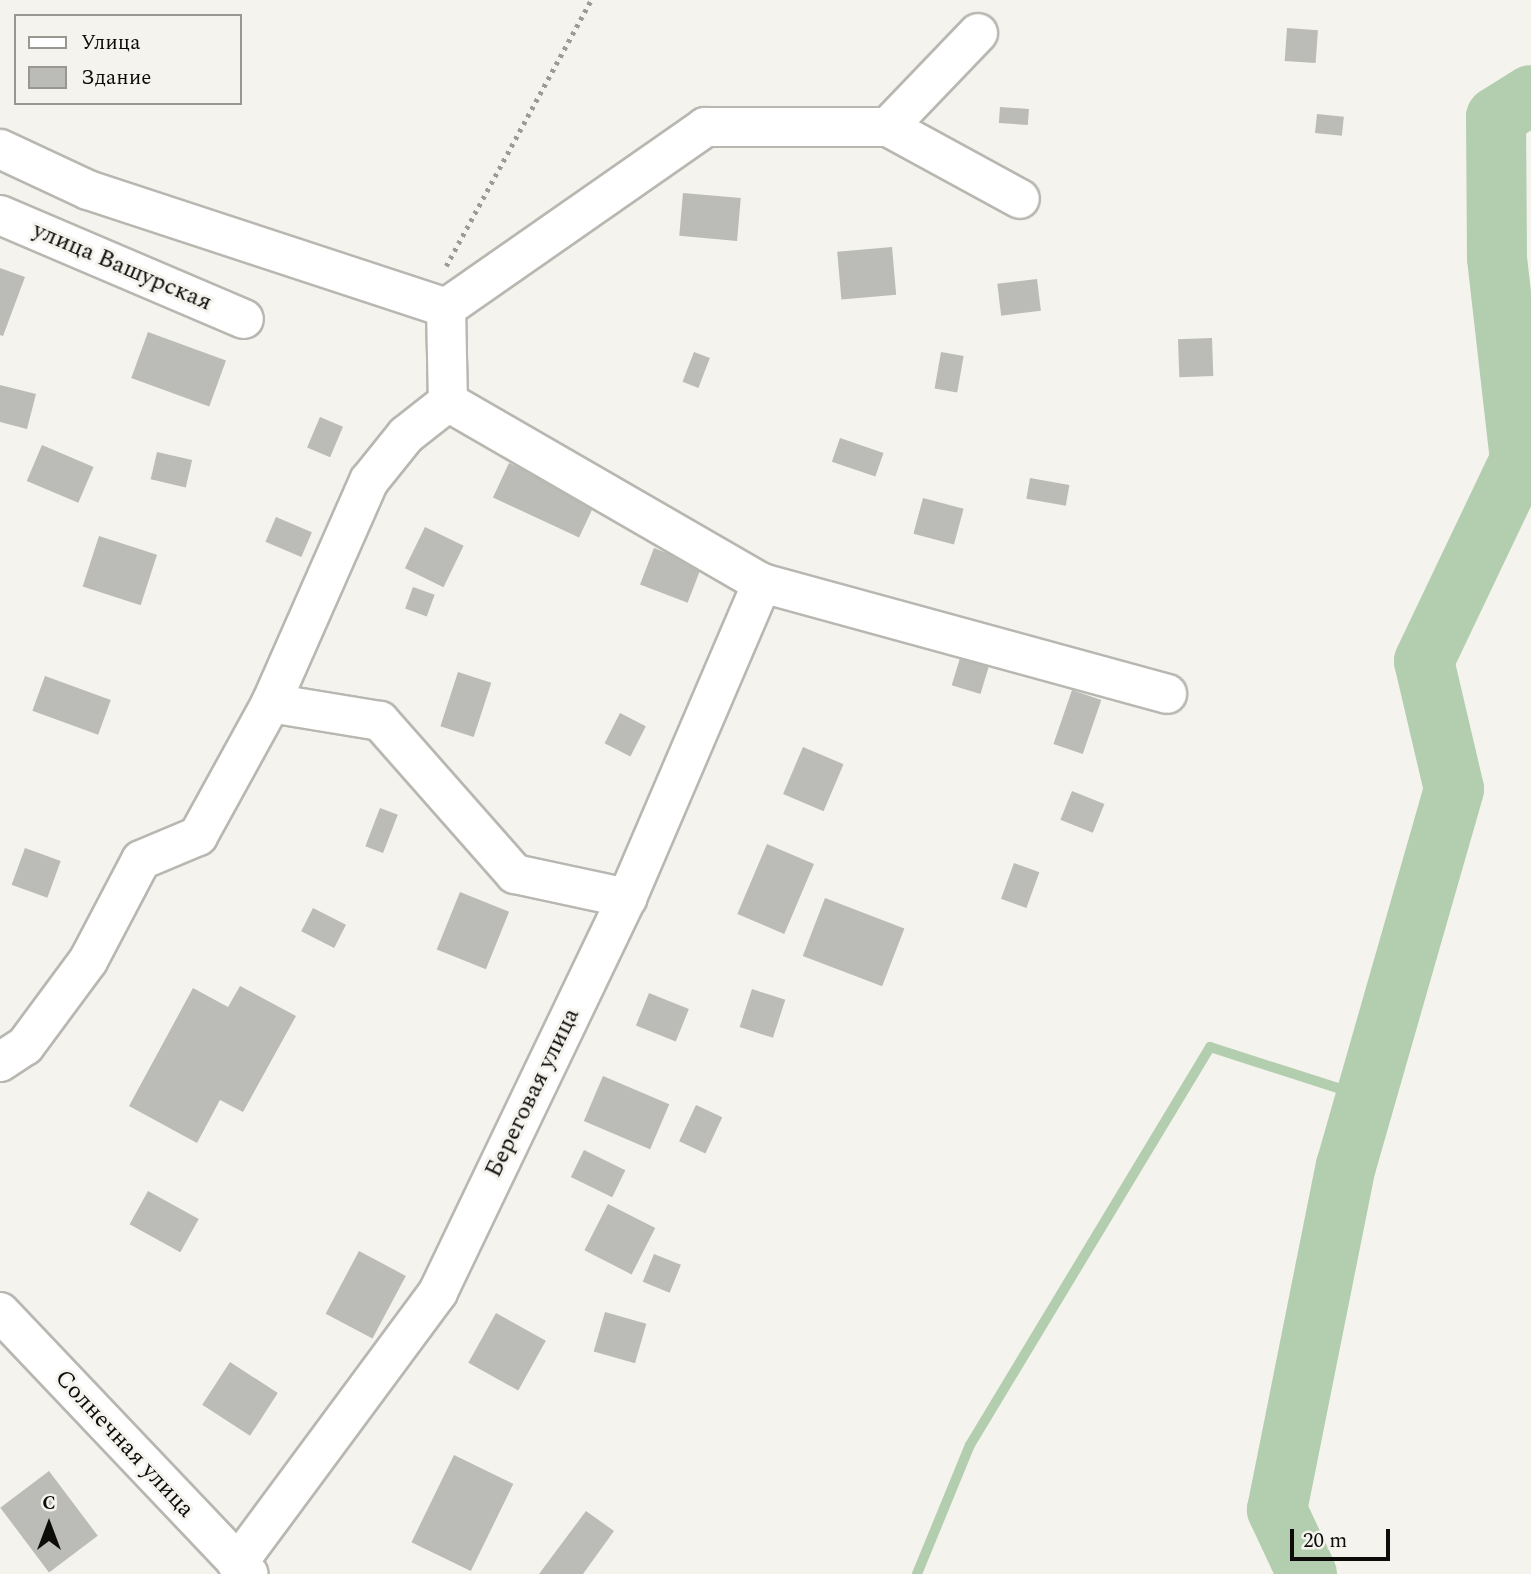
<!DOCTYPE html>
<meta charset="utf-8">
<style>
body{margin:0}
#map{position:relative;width:1531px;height:1574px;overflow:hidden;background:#f5f3ed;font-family:Spectral,serif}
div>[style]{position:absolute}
.stream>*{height:10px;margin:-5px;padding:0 5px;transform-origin:5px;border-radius:5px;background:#b3ceae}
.river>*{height:60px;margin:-30px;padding:0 30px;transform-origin:30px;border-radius:30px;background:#b3ceae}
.building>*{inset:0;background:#bbbcb7;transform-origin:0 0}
.path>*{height:4.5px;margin-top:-2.25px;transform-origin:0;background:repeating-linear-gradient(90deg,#9d9b97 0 3.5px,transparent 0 8.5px)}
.roads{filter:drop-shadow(2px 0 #b9b7b1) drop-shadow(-2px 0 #b9b7b1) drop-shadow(0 2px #b9b7b1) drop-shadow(0 -2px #b9b7b1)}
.minor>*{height:38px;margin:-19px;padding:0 19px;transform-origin:19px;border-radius:19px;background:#fff}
span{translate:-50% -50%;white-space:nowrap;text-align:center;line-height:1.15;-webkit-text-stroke:6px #f5f3ed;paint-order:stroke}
.street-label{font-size:24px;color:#0d0c0a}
.legend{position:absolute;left:14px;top:14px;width:228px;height:91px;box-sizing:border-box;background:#f5f3ed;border:2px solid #989792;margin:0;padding:9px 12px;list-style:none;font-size:21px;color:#0d0c0a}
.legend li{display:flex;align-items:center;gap:14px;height:35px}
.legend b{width:35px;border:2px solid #989792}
.north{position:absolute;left:14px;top:1490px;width:70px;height:70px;-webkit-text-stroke:5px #f5f3ed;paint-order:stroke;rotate:0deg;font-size:19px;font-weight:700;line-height:28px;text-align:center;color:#0d0c0a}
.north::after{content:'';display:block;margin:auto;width:24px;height:32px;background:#0d0c0a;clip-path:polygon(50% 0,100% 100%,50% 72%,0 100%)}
.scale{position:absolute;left:1290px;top:1529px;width:100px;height:32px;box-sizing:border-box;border:4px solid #0d0c0a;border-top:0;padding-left:9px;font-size:21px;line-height:24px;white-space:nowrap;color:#0d0c0a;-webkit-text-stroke:5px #f5f3ed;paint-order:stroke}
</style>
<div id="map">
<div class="stream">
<i style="left:917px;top:1574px;width:139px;rotate:-67.7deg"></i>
<i style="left:970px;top:1445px;width:465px;rotate:-58.9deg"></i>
<i style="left:1210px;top:1047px;width:164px;rotate:17.8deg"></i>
</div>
<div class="river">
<i style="left:1307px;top:1574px;width:71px;rotate:-115.1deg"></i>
<i style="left:1277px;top:1510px;width:351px;rotate:-78.7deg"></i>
<i style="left:1346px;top:1166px;width:392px;rotate:-74deg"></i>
<i style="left:1454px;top:789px;width:131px;rotate:-103.2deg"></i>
<i style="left:1424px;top:661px;width:223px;rotate:-64.5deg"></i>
<i style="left:1520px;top:460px;width:203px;rotate:-96.5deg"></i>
<i style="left:1497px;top:258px;width:141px;rotate:-90.4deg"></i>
<i style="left:1496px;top:117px;width:41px;rotate:-32.2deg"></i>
</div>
<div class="building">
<i style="left:1287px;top:28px;width:31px;height:33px;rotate:4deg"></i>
<i style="left:1000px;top:107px;width:29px;height:16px;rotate:4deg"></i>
<i style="left:1317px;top:114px;width:27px;height:19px;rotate:6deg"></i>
<i style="left:683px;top:193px;width:58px;height:43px;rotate:5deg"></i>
<i style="left:892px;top:247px;width:48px;height:55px;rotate:85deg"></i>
<i style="clip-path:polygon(0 268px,25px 277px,3px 336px,0 335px)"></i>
<i style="left:1037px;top:279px;width:32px;height:40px;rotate:83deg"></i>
<i style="left:148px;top:332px;width:83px;height:49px;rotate:20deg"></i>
<i style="left:1212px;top:338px;width:38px;height:34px;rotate:88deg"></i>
<i style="left:694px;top:352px;width:17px;height:32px;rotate:21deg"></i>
<i style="left:941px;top:352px;width:23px;height:37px;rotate:10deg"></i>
<i style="clip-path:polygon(0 385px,36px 394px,27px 429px,0 422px)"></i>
<i style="left:320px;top:417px;width:25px;height:33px;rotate:23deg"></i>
<i style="left:840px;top:438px;width:46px;height:25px;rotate:19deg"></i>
<i style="left:42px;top:445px;width:56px;height:39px;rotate:23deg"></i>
<i style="left:157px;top:452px;width:36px;height:28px;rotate:13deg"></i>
<i style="left:509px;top:463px;width:95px;height:38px;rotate:25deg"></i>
<i style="left:1030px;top:478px;width:40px;height:21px;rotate:10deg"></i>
<i style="left:923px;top:498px;width:42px;height:37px;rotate:15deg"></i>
<i style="left:276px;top:517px;width:39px;height:27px;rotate:23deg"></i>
<i style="left:425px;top:527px;width:43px;height:46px;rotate:26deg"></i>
<i style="left:99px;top:536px;width:61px;height:53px;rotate:18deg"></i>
<i style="left:654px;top:548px;width:51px;height:39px;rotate:21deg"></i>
<i style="left:413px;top:587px;width:23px;height:23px;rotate:20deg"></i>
<i style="left:964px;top:645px;width:30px;height:42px;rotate:17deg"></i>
<i style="left:458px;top:672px;width:35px;height:57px;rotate:18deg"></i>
<i style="left:45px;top:676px;width:70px;height:37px;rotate:20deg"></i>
<i style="left:1072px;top:690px;width:31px;height:57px;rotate:19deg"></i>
<i style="left:620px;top:713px;width:29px;height:34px;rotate:27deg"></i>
<i style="left:803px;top:747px;width:44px;height:51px;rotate:23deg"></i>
<i style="left:1072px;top:791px;width:35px;height:31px;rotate:22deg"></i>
<i style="left:380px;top:808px;width:19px;height:41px;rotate:21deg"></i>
<i style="left:767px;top:844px;width:51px;height:76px;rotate:23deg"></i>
<i style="left:25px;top:848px;width:38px;height:39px;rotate:20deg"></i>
<i style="left:1014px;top:863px;width:27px;height:38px;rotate:20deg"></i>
<i style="left:460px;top:892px;width:53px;height:62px;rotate:22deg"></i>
<i style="left:825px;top:898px;width:85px;height:62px;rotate:21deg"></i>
<i style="left:313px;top:908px;width:37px;height:26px;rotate:27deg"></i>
<i style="clip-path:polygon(240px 986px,296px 1016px,243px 1112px,220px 1100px,197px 1143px,129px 1106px,193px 988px,228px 1007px)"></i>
<i style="left:752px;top:989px;width:35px;height:40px;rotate:18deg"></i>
<i style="left:649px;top:993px;width:43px;height:35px;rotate:22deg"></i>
<i style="left:603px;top:1076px;width:72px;height:49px;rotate:23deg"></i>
<i style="left:696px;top:1105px;width:29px;height:40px;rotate:25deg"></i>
<i style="left:584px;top:1150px;width:46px;height:30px;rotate:26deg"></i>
<i style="left:148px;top:1191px;width:58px;height:38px;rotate:29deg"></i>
<i style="left:608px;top:1204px;width:53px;height:52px;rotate:27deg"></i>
<i style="left:359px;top:1251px;width:53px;height:71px;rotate:28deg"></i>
<i style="left:654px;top:1254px;width:29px;height:30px;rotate:22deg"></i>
<i style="left:605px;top:1312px;width:43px;height:41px;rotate:16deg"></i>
<i style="left:496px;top:1313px;width:57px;height:57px;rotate:29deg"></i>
<i style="left:230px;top:1362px;width:57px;height:51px;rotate:33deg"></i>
<i style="left:454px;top:1455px;width:66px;height:97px;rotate:26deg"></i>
<i style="left:49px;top:1471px;width:81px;height:61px;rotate:53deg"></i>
<i style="clip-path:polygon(586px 1511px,614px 1531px,583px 1574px,539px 1574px)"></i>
</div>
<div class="path">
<i style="left:446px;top:266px;width:303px;rotate:-61.4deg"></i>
</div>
<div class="roads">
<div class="minor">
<i style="left:888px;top:127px;width:150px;rotate:28.6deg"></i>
<i style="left:0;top:149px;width:97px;rotate:25deg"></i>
<i style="left:88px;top:190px;width:377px;rotate:18.2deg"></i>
<i style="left:0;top:215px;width:265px;rotate:23.1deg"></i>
<i style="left:446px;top:308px;width:316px;rotate:-34.9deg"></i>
<i style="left:705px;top:127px;width:183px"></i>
<i style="left:888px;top:127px;width:130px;rotate:-46.2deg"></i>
<i style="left:446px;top:308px;width:94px;rotate:88.8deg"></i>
<i style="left:448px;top:402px;width:362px;rotate:30deg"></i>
<i style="left:762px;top:583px;width:420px;rotate:15.3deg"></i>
<i style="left:271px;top:703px;width:110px;rotate:9.4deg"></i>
<i style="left:380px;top:721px;width:204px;rotate:48.6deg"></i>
<i style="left:515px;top:874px;width:115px;rotate:12.1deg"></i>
<i style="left:0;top:1062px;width:30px;rotate:-33deg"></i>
<i style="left:25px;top:1046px;width:106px;rotate:-53.5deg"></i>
<i style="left:88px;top:961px;width:114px;rotate:-62.3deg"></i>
<i style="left:141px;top:860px;width:62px;rotate:-22.8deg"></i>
<i style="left:198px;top:836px;width:152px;rotate:-61.2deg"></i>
<i style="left:271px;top:703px;width:243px;rotate:-66.2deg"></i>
<i style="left:369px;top:481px;width:59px;rotate:-51.2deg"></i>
<i style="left:406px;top:435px;width:53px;rotate:-38.2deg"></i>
<i style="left:0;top:1312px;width:361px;rotate:46.5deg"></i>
<i style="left:237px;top:1564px;width:338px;rotate:-53.5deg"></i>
<i style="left:438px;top:1292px;width:437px;rotate:-64.4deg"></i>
<i style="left:627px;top:898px;width:343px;rotate:-66.8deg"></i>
</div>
</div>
<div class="street-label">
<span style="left:122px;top:267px;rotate:23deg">улица Вашурская</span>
<span style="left:533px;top:1093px;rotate:-64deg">Береговая улица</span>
<span style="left:124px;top:1444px;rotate:47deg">Солнечная улица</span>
</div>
<ul class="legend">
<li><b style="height:9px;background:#fff"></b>Улица</li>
<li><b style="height:19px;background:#bbbcb7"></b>Здание</li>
</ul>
<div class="north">С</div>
<div class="scale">20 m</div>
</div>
